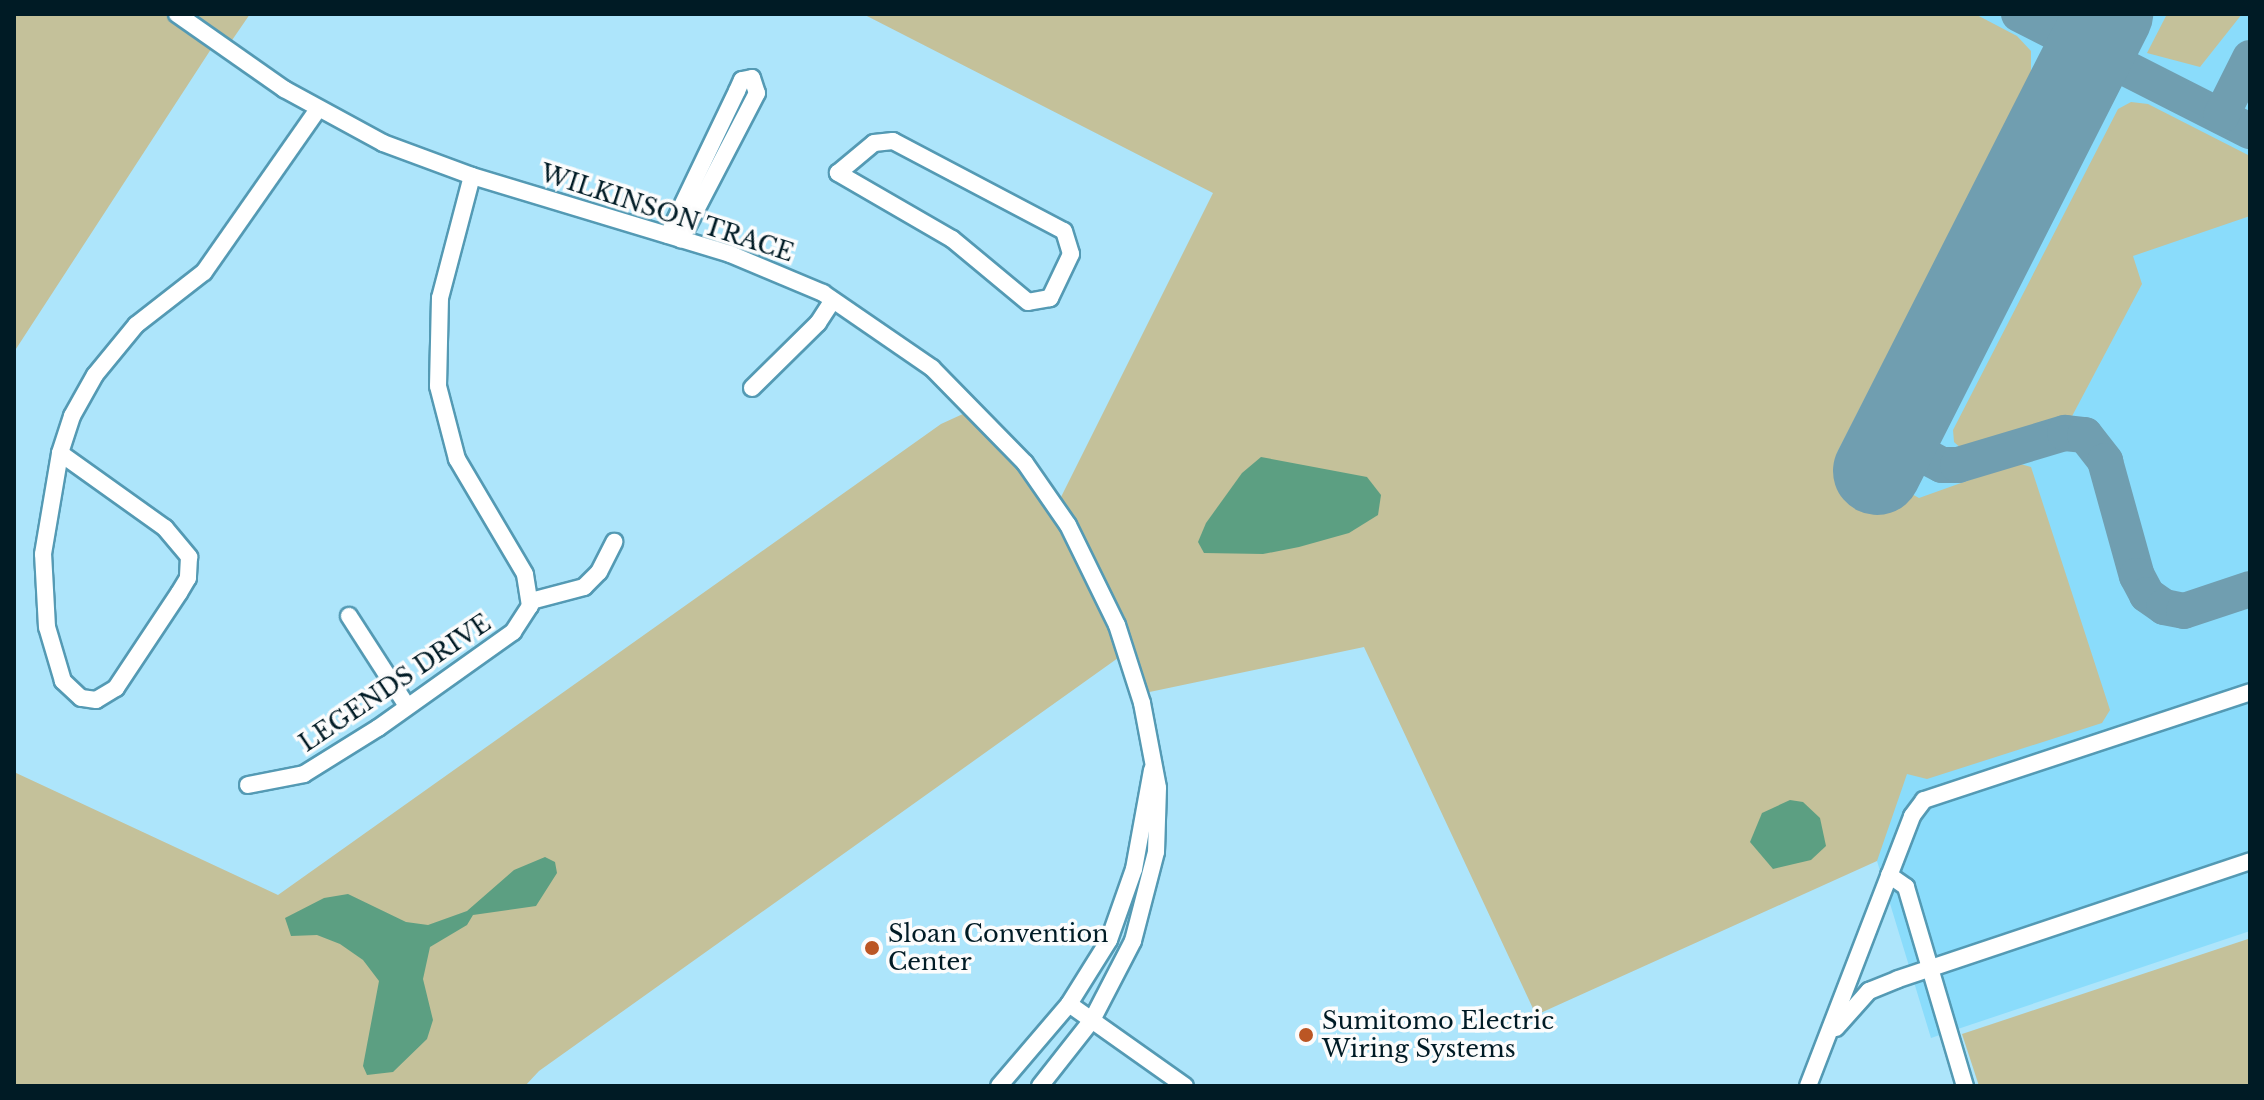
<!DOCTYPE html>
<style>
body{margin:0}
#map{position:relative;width:2264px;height:1100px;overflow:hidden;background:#ade5fb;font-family:"Libre Baskerville",serif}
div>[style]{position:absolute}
.built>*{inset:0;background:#8adcfb}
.green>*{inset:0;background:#c4c19a}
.water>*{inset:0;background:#5c9f82}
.taxiway>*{height:36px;margin:-18px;padding:0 18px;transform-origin:18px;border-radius:18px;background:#709eb0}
.runway>*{height:88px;margin:-44px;padding:0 44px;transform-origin:44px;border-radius:44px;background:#709eb0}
.roads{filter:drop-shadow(2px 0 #549ab4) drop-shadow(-2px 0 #549ab4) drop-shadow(0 2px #549ab4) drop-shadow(0 -2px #549ab4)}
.minor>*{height:16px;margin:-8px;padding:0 8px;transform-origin:8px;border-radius:8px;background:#fff}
.dots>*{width:22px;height:22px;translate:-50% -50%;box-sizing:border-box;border:4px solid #fcfcfc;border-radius:50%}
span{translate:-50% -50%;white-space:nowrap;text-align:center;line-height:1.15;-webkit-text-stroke:7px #fcfcfc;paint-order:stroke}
.street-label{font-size:24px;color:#001b25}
.poi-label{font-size:24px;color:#001b25}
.left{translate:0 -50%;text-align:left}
.frame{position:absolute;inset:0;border:16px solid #001b25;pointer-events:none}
</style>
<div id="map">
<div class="built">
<i style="clip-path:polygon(1591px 14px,2250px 14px,2250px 931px,1931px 1038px,1877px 861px)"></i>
</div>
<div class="green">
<i style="clip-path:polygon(14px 14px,250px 14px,226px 49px,215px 43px,14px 352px)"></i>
<i style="clip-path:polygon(863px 14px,1975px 14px,2017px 36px,2031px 51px,2031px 74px,1837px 453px,1919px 498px,2017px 463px,2031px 467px,2110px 710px,2102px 723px,1927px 779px,1907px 774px,1877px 861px,1536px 1015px,1364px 647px,1140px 694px,1125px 653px,539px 1071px,525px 1086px,14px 1086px,14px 772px,278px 895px,941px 424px,976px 408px,1056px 507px,1213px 193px)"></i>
<i style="clip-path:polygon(2167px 14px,2242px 14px,2200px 67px,2147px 53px)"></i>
<i style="clip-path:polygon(2131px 102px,2148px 104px,2250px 156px,2250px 216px,2133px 256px,2142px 284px,2070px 420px,1963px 450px,1954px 442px,1953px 430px,2118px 109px)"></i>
<i style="clip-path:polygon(2248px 939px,2250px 1086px,1979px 1086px,1962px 1034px)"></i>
</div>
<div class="water">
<i style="clip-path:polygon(1261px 457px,1367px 477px,1381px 495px,1378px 515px,1349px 533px,1299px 547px,1263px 554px,1204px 553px,1198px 542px,1206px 523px,1242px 473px)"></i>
<i style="clip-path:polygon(1790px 800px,1803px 802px,1820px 818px,1826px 846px,1811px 860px,1773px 869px,1750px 842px,1762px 813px)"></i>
<i style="clip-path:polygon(545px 857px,555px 862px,557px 873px,536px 906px,473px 915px,467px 925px,430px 947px,423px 979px,433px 1020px,427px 1039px,393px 1072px,367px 1075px,363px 1066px,379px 981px,363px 960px,340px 944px,317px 935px,291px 936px,285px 918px,324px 898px,348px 894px,406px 922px,428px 925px,467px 911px,514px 870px)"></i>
</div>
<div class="taxiway">
<i style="left:2019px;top:14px;width:259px;rotate:26.9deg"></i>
<i style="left:2221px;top:116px;width:65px;rotate:-63.4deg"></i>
<i style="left:1915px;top:396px;width:28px;rotate:105deg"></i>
<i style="left:1908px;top:423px;width:17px;rotate:77deg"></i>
<i style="left:1912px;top:440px;width:19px;rotate:54deg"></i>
<i style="left:1923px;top:455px;width:21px;rotate:28deg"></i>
<i style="left:1942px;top:465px;width:16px"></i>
<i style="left:1958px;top:465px;width:112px;rotate:-16.7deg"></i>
<i style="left:2065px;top:433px;width:20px;rotate:6deg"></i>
<i style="left:2085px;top:435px;width:33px;rotate:52deg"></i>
<i style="left:2105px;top:461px;width:119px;rotate:74.5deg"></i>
<i style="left:2137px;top:576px;width:21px;rotate:62deg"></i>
<i style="left:2147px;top:595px;width:21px;rotate:35deg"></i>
<i style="left:2164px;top:607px;width:20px;rotate:11deg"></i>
<i style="left:2184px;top:611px;width:70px;rotate:-18.4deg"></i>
</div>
<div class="runway">
<i style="left:1877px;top:471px;width:513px;rotate:-63.08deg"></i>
</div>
<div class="roads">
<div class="minor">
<i style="left:177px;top:14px;width:131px;rotate:35deg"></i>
<i style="left:284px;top:89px;width:113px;rotate:28.6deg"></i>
<i style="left:383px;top:143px;width:95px;rotate:20.3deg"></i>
<i style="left:472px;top:176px;width:270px;rotate:16.8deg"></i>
<i style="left:730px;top:254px;width:101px;rotate:22.8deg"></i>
<i style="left:823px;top:293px;width:132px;rotate:34.5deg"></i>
<i style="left:932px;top:368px;width:133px;rotate:45.6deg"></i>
<i style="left:1025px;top:463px;width:75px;rotate:55.3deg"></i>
<i style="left:1068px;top:525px;width:111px;rotate:63.9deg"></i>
<i style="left:1117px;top:625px;width:82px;rotate:72.2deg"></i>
<i style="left:1142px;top:703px;width:86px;rotate:79.3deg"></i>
<i style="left:1158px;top:788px;width:64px;rotate:91.8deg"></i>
<i style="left:1156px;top:852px;width:92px;rotate:104.5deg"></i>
<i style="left:1133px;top:941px;width:89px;rotate:117.4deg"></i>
<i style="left:1092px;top:1020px;width:84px;rotate:128.2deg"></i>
<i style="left:893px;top:141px;width:193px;rotate:27.8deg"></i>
<i style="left:1064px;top:231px;width:24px;rotate:73deg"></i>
<i style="left:1071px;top:254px;width:49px;rotate:115.5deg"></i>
<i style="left:1050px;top:298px;width:22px;rotate:170deg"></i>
<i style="left:1028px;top:302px;width:99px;rotate:-140.3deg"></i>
<i style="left:952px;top:239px;width:132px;rotate:-149.9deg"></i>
<i style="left:838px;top:173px;width:47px;rotate:-39.8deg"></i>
<i style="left:874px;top:143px;width:19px;rotate:-6deg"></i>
<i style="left:668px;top:235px;width:160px;rotate:-64.4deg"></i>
<i style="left:737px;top:91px;width:12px;rotate:-66deg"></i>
<i style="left:742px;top:80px;width:10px;rotate:-11deg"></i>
<i style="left:752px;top:78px;width:16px;rotate:72deg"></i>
<i style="left:757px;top:93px;width:165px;rotate:117.5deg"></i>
<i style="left:752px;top:388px;width:93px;rotate:-44.6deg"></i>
<i style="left:818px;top:323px;width:27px;rotate:-57deg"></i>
<i style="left:60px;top:453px;width:129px;rotate:35.5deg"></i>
<i style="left:165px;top:528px;width:38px;rotate:50deg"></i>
<i style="left:189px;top:557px;width:21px;rotate:93deg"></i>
<i style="left:188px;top:578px;width:17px;rotate:121deg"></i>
<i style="left:179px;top:593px;width:114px;rotate:123.6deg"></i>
<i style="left:116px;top:688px;width:23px;rotate:149deg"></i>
<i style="left:96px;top:700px;width:15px;rotate:-172deg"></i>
<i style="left:81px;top:698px;width:25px;rotate:-137deg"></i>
<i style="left:63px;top:681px;width:56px;rotate:-106.5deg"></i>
<i style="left:47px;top:627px;width:73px;rotate:-93.1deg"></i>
<i style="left:43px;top:554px;width:102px;rotate:-80.4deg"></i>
<i style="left:60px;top:453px;width:39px;rotate:-72deg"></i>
<i style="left:72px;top:416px;width:47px;rotate:-60.7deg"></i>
<i style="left:95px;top:375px;width:65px;rotate:-50.6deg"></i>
<i style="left:136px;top:325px;width:86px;rotate:-37.9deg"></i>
<i style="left:204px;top:272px;width:199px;rotate:-55deg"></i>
<i style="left:531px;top:601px;width:55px;rotate:-14.8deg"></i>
<i style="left:584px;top:587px;width:21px;rotate:-45deg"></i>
<i style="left:599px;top:572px;width:34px;rotate:-63deg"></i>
<i style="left:349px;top:616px;width:107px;rotate:57.2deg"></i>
<i style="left:248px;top:785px;width:57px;rotate:-11.1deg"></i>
<i style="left:304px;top:774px;width:87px;rotate:-31.9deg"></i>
<i style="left:378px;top:728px;width:166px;rotate:-35.4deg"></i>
<i style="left:513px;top:632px;width:31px;rotate:-57deg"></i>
<i style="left:530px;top:606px;width:32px;rotate:-99deg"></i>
<i style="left:525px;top:574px;width:134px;rotate:-120.6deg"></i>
<i style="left:457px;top:459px;width:75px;rotate:-104.6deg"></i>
<i style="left:438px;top:386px;width:88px;rotate:-88.7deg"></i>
<i style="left:440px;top:298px;width:126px;rotate:-75.3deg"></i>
<i style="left:1889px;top:875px;width:21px;rotate:35deg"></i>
<i style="left:1906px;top:887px;width:208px;rotate:73.5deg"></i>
<i style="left:1069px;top:1004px;width:142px;rotate:35.3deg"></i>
<i style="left:1836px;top:1028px;width:50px;rotate:-48.3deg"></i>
<i style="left:1869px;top:991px;width:31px;rotate:-22deg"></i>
<i style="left:1898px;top:979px;width:371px;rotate:-18.5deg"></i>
<i style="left:999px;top:1086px;width:108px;rotate:-49.5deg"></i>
<i style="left:1069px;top:1004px;width:75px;rotate:-58deg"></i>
<i style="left:1109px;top:940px;width:75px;rotate:-70.6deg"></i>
<i style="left:1134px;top:869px;width:101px;rotate:-79.7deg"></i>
<i style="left:1808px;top:1086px;width:289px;rotate:-68.9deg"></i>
<i style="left:1912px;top:816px;width:20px;rotate:-53deg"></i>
<i style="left:1924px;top:800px;width:343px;rotate:-18.3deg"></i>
</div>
</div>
<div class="dots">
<i style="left:872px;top:948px;background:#bb5624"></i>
<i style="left:1306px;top:1035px;background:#bb5624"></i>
</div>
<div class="street-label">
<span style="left:667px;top:213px;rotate:18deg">WILKINSON TRACE</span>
<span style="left:395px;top:683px;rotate:-34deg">LEGENDS DRIVE</span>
</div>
<div class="poi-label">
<span class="left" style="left:888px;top:948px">Sloan Convention<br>Center</span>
<span class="left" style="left:1322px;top:1035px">Sumitomo Electric<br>Wiring Systems</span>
</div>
<div class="frame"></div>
</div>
